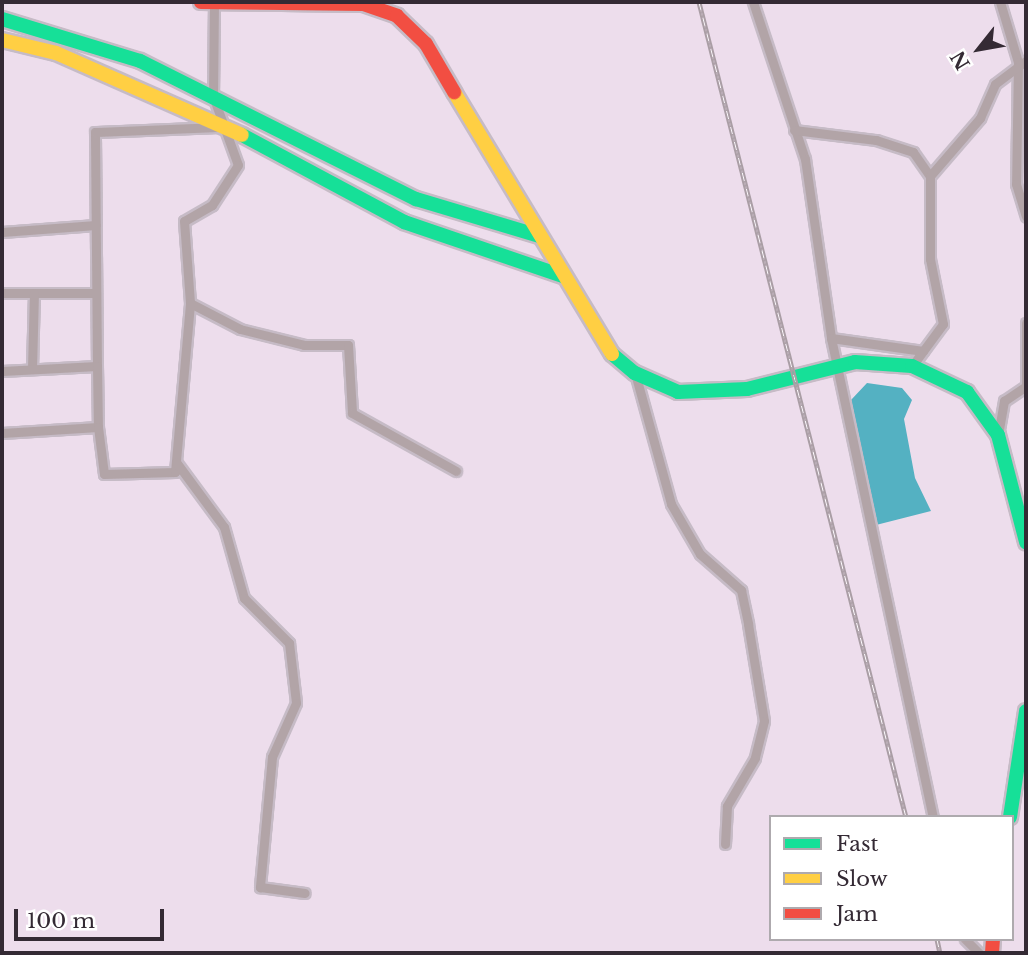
<!DOCTYPE html>
<style>
body{margin:0}
#map{position:relative;width:1028px;height:955px;overflow:hidden;background:#edddec;font-family:"Libre Baskerville",serif}
div>[style]{position:absolute}
.water>*{inset:0;background:#54b1c2}
.roads{filter:drop-shadow(2px 0 #c6bbc6) drop-shadow(-2px 0 #c6bbc6) drop-shadow(0 2px #c6bbc6) drop-shadow(0 -2px #c6bbc6)}
.street>*{height:9px;margin:-4.5px;padding:0 4.5px;transform-origin:4.5px;border-radius:4.5px;background:#b2a4a7}
.fast>*{height:14px;margin:-7px;padding:0 7px;transform-origin:7px;border-radius:7px;background:#16e098}
.slow>*{height:14px;margin:-7px;padding:0 7px;transform-origin:7px;border-radius:7px;background:#ffcf43}
.jam>*{height:14px;margin:-7px;padding:0 7px;transform-origin:7px;border-radius:7px;background:#f24e42}
.rail>*{height:5px;margin-top:-2.5px;transform-origin:0;background:repeating-linear-gradient(90deg,#fff 0 8px,#aa9ea5 0 16px);box-sizing:border-box;border-block:2px solid #aa9ea5}
span{translate:-50% -50%;white-space:nowrap;text-align:center;line-height:1.15;-webkit-text-stroke:7px #fff;paint-order:stroke}
.frame{position:absolute;inset:0;border:4px solid #342a34;pointer-events:none}
.legend{position:absolute;left:769px;top:815px;width:245px;height:126px;box-sizing:border-box;background:#fff;border:2px solid #aeaaae;margin:0;padding:9px 12px;list-style:none;font-size:21px;color:#342a34}
.legend li{display:flex;align-items:center;gap:14px;height:35px}
.legend b{width:35px;border:2px solid #aeaaae}
.north{position:absolute;left:944px;top:14px;width:70px;height:70px;-webkit-text-stroke:5px #fff;paint-order:stroke;rotate:239deg;font-size:19px;font-weight:700;line-height:28px;text-align:center;color:#342a34}
.north::after{content:'';display:block;margin:auto;width:24px;height:32px;background:#342a34;clip-path:polygon(50% 0,100% 100%,50% 72%,0 100%)}
.scale{position:absolute;left:14px;top:909px;width:150px;height:32px;box-sizing:border-box;border:4px solid #342a34;border-top:0;padding-left:9px;font-size:21px;line-height:24px;white-space:nowrap;color:#342a34;-webkit-text-stroke:5px #fff;paint-order:stroke}
</style>
<div id="map">
<div class="water">
<i style="clip-path:polygon(867px 383px,902px 388px,912px 400px,904px 419px,915px 478px,931px 511px,876px 525px,851px 400px)"></i>
</div>
<div class="roads">
<div class="street">
<i style="left:214px;top:2px;width:94px;rotate:90.6deg"></i>
<i style="left:213px;top:96px;width:73px;rotate:70.1deg"></i>
<i style="left:238px;top:165px;width:48px;rotate:123deg"></i>
<i style="left:212px;top:205px;width:32px;rotate:150deg"></i>
<i style="left:184px;top:221px;width:82px;rotate:85.8deg"></i>
<i style="left:190px;top:303px;width:56px;rotate:27.5deg"></i>
<i style="left:240px;top:329px;width:66px;rotate:14deg"></i>
<i style="left:304px;top:345px;width:44px"></i>
<i style="left:348px;top:345px;width:68px;rotate:86.6deg"></i>
<i style="left:352px;top:413px;width:119px;rotate:29.1deg"></i>
<i style="left:753px;top:2px;width:165px;rotate:71.7deg"></i>
<i style="left:805px;top:159px;width:181px;rotate:81.7deg"></i>
<i style="left:831px;top:338px;width:93px;rotate:8deg"></i>
<i style="left:1000px;top:2px;width:63px;rotate:73.3deg"></i>
<i style="left:1018px;top:62px;width:122px;rotate:90.9deg"></i>
<i style="left:1016px;top:184px;width:34px;rotate:73deg"></i>
<i style="left:794px;top:130px;width:83px;rotate:7deg"></i>
<i style="left:876px;top:140px;width:39px;rotate:18deg"></i>
<i style="left:913px;top:152px;width:29px;rotate:55deg"></i>
<i style="left:2px;top:232px;width:94px;rotate:-4.3deg"></i>
<i style="left:2px;top:293px;width:94px"></i>
<i style="left:1026px;top:323px;width:63px;rotate:90deg"></i>
<i style="left:831px;top:338px;width:490px;rotate:78deg"></i>
<i style="left:97px;top:366px;width:234px;rotate:-90.5deg"></i>
<i style="left:95px;top:132px;width:125px;rotate:-2.3deg"></i>
<i style="left:912px;top:366px;width:52px;rotate:-53.6deg"></i>
<i style="left:943px;top:324px;width:66px;rotate:-101.3deg"></i>
<i style="left:930px;top:259px;width:83px;rotate:-90deg"></i>
<i style="left:930px;top:176px;width:77px;rotate:-49.2deg"></i>
<i style="left:980px;top:118px;width:37px;rotate:-66deg"></i>
<i style="left:995px;top:84px;width:39px;rotate:-37deg"></i>
<i style="left:32px;top:369px;width:76px;rotate:-88.5deg"></i>
<i style="left:2px;top:371px;width:95px;rotate:-3deg"></i>
<i style="left:97px;top:366px;width:61px;rotate:89.1deg"></i>
<i style="left:635px;top:373px;width:136px;rotate:74.6deg"></i>
<i style="left:671px;top:504px;width:58px;rotate:59.9deg"></i>
<i style="left:700px;top:554px;width:55px;rotate:41.3deg"></i>
<i style="left:741px;top:590px;width:35px;rotate:78deg"></i>
<i style="left:748px;top:624px;width:98px;rotate:80.6deg"></i>
<i style="left:764px;top:721px;width:38px;rotate:104deg"></i>
<i style="left:755px;top:758px;width:56px;rotate:120.3deg"></i>
<i style="left:727px;top:806px;width:38px;rotate:93deg"></i>
<i style="left:2px;top:433px;width:96px;rotate:-3.6deg"></i>
<i style="left:98px;top:427px;width:47px;rotate:82.7deg"></i>
<i style="left:104px;top:474px;width:71px;rotate:-1.6deg"></i>
<i style="left:175px;top:472px;width:170px;rotate:-84.9deg"></i>
<i style="left:998px;top:435px;width:35px;rotate:-80deg"></i>
<i style="left:1004px;top:401px;width:25px;rotate:-34deg"></i>
<i style="left:176px;top:462px;width:81px;rotate:53.6deg"></i>
<i style="left:224px;top:527px;width:74px;rotate:74.3deg"></i>
<i style="left:244px;top:598px;width:64px;rotate:45deg"></i>
<i style="left:289px;top:643px;width:60px;rotate:83.3deg"></i>
<i style="left:296px;top:703px;width:59px;rotate:114deg"></i>
<i style="left:272px;top:757px;width:131px;rotate:95.3deg"></i>
<i style="left:260px;top:887px;width:45px;rotate:7.6deg"></i>
<i style="left:965px;top:939px;width:20px;rotate:45deg"></i>
</div>
<div class="fast">
<i style="left:2px;top:19px;width:144px;rotate:16.9deg"></i>
<i style="left:140px;top:61px;width:309px;rotate:26.6deg"></i>
<i style="left:416px;top:199px;width:128px;rotate:16.7deg"></i>
<i style="left:242px;top:135px;width:184px;rotate:28.2deg"></i>
<i style="left:404px;top:222px;width:168px;rotate:18.8deg"></i>
<i style="left:612px;top:354px;width:30px;rotate:40deg"></i>
<i style="left:635px;top:373px;width:47px;rotate:23.8deg"></i>
<i style="left:678px;top:392px;width:69px;rotate:-2.5deg"></i>
<i style="left:747px;top:389px;width:111px;rotate:-14deg"></i>
<i style="left:855px;top:362px;width:57px;rotate:4deg"></i>
<i style="left:912px;top:366px;width:61px;rotate:25.3deg"></i>
<i style="left:967px;top:392px;width:53px;rotate:54.2deg"></i>
<i style="left:998px;top:435px;width:111px;rotate:75.3deg"></i>
<i style="left:1010px;top:817px;width:107px;rotate:-81.4deg"></i>
</div>
<div class="slow">
<i style="left:2px;top:40px;width:56px;rotate:13.5deg"></i>
<i style="left:56px;top:53px;width:203px;rotate:23.8deg"></i>
<i style="left:454px;top:92px;width:306px;rotate:58.9deg"></i>
</div>
<div class="jam">
<i style="left:201px;top:2px;width:162px;rotate:0.7deg"></i>
<i style="left:363px;top:4px;width:36px;rotate:19deg"></i>
<i style="left:397px;top:16px;width:40px;rotate:44deg"></i>
<i style="left:426px;top:44px;width:56px;rotate:59.7deg"></i>
<i style="left:992px;top:953px;width:14px;rotate:-86deg"></i>
</div>
</div>
<div class="rail">
<i style="left:699px;top:2px;width:841px;rotate:75.75deg"></i>
<i style="left:937px;top:939px;width:14px;rotate:78deg"></i>
</div>
<div class="frame"></div>
<ul class="legend">
<li><b style="height:9px;background:#16e098"></b>Fast</li>
<li><b style="height:9px;background:#ffcf43"></b>Slow</li>
<li><b style="height:9px;background:#f24e42"></b>Jam</li>
</ul>
<div class="north">N</div>
<div class="scale">100 m</div>
</div>
